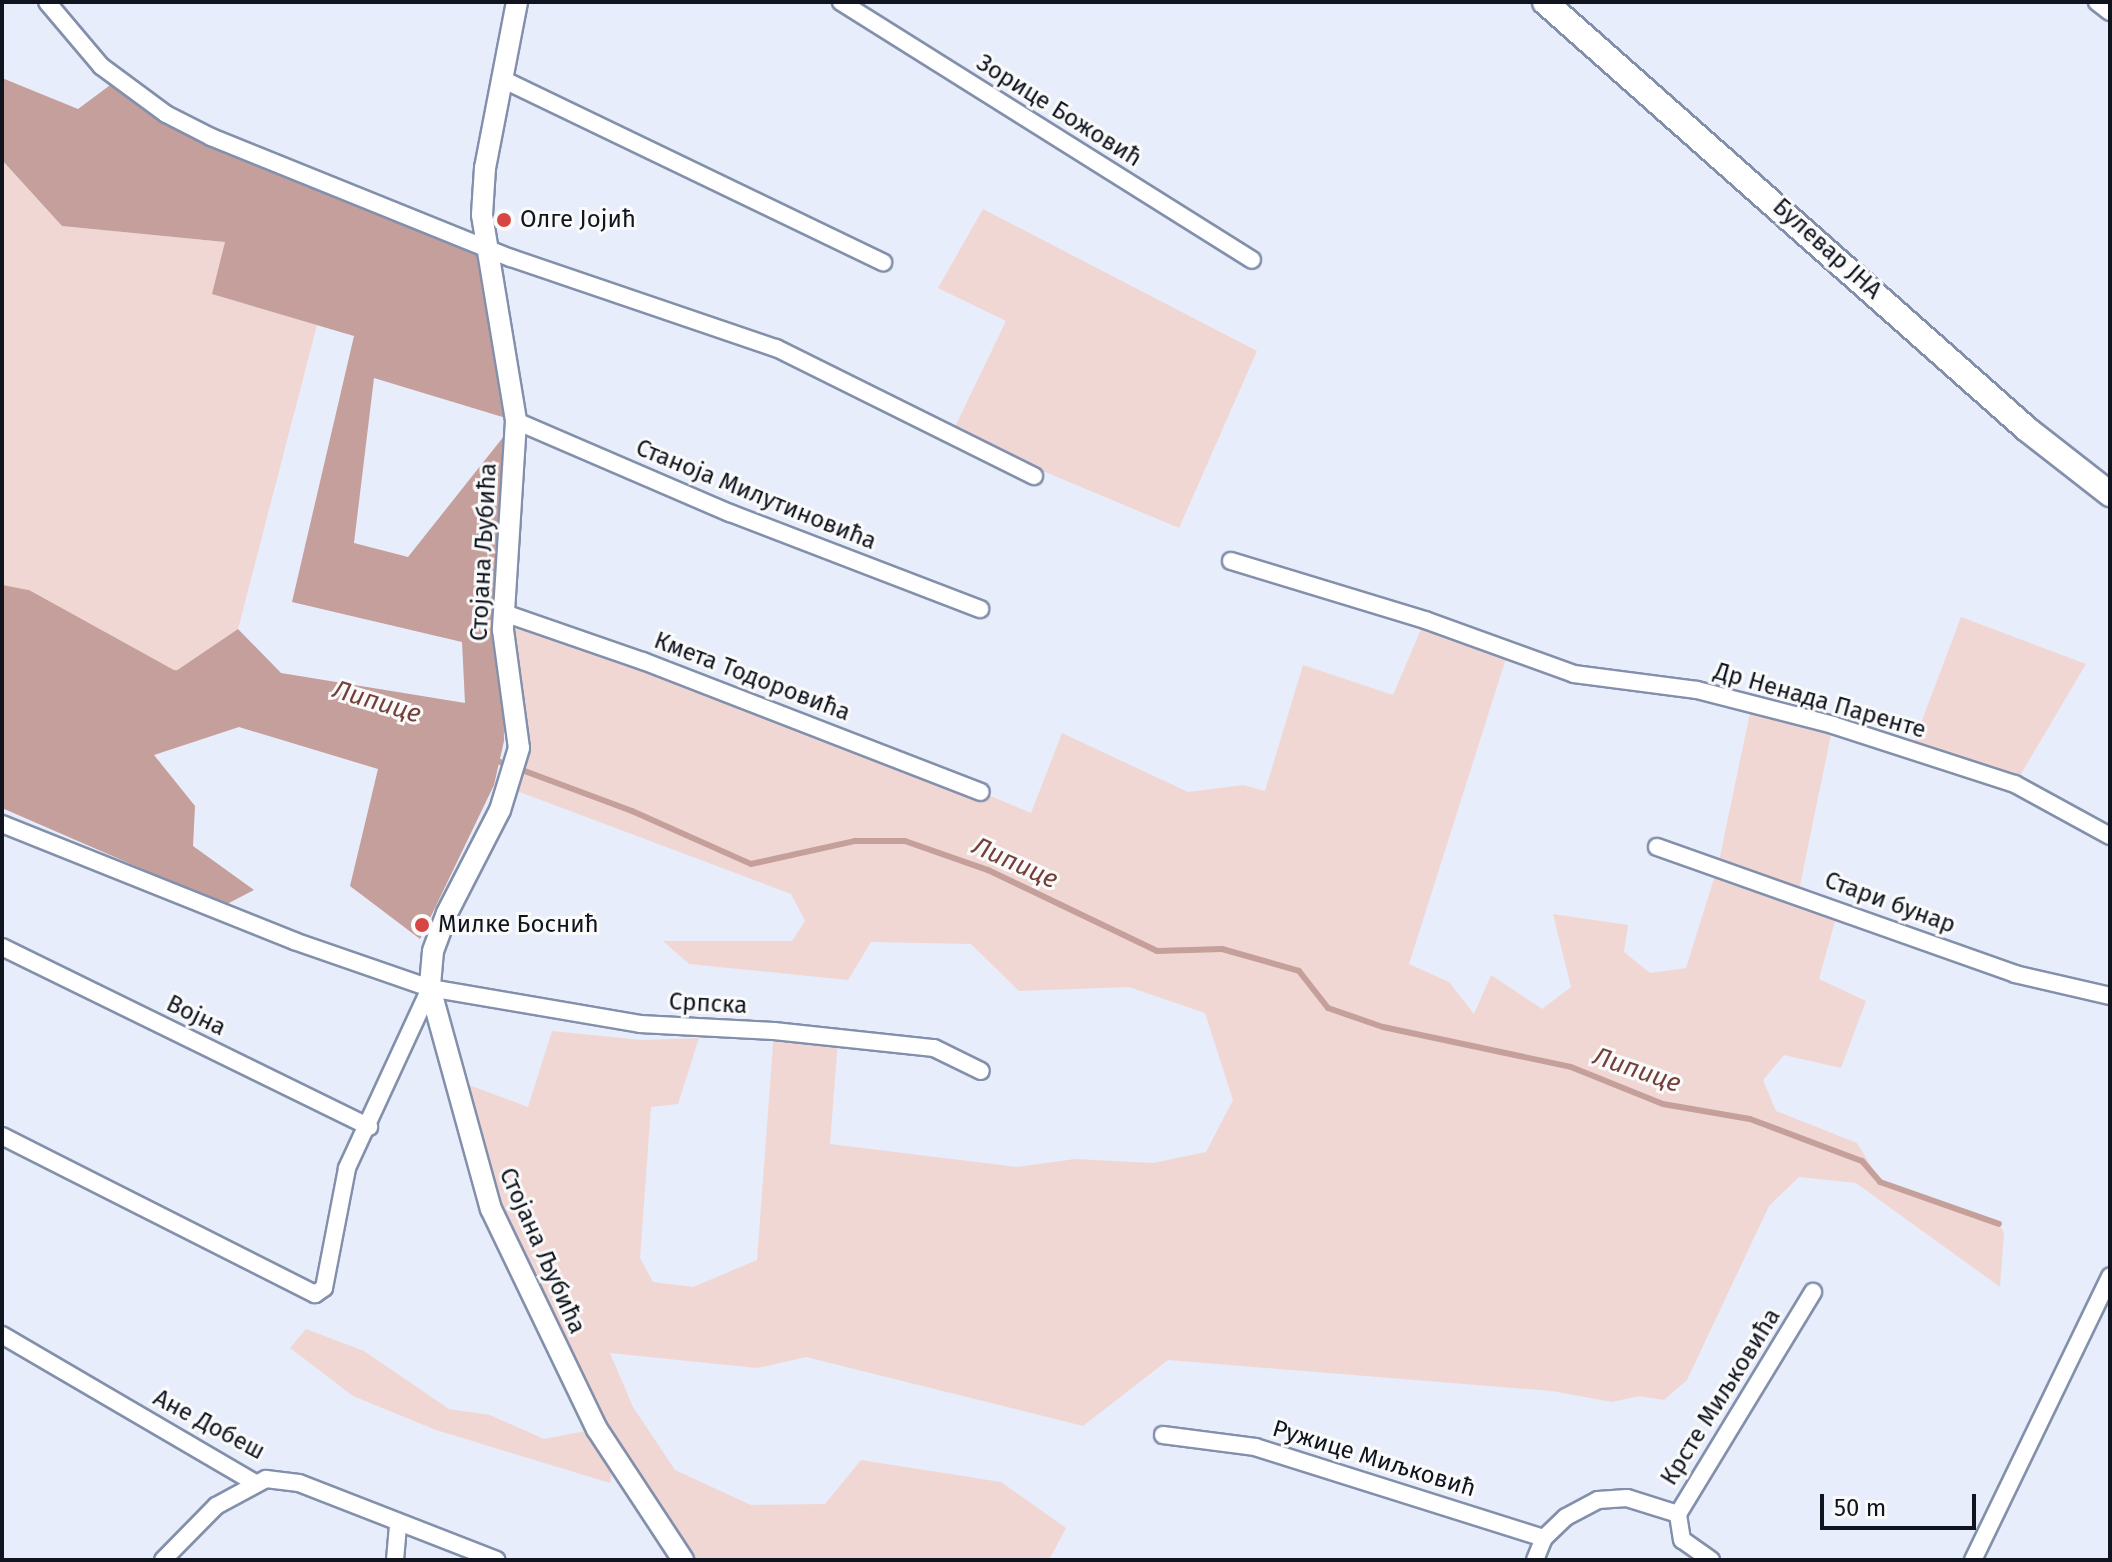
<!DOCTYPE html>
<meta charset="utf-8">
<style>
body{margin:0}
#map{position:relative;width:2112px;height:1562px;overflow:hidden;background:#e7edfa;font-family:"Fira Sans",sans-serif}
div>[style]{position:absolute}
.green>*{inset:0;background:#f1d7d4}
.forest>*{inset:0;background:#c49f9b}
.stream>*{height:6px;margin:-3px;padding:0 3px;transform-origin:3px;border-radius:3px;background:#c5a09b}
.roads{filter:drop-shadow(2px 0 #8390ac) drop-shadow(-2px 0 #8390ac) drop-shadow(0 2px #8390ac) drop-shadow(0 -2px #8390ac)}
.minor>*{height:16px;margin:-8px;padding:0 8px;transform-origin:8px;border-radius:8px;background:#fff}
.tertiary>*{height:20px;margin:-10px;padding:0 10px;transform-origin:10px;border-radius:10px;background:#fff}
.secondary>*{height:24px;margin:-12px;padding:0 12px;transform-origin:12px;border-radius:12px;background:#fff}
.dots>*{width:22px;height:22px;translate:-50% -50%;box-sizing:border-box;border:4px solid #fafafa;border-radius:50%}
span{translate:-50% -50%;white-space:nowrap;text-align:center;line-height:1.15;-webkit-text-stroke:6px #fafafa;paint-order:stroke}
.street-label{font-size:24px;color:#0f141e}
.poi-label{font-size:24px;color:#0f141e}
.left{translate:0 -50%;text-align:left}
.water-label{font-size:26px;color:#743f3a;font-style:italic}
.frame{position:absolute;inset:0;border:4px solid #0f141e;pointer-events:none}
.scale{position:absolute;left:1820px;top:1494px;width:156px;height:36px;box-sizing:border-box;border:4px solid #0f141e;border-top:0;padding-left:10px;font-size:24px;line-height:28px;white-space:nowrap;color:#0f141e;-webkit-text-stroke:6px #fafafa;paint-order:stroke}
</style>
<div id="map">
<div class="green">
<i style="clip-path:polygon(2px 160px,62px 226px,225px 242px,213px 294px,317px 325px,238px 629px,173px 673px,28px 593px,2px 588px)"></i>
<i style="clip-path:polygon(983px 209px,1257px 351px,1179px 528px,952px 433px,1006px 321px,938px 288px)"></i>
<i style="clip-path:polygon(504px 613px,893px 755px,1031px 813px,1062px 733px,1188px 792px,1243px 785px,1265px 791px,1303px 665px,1393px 695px,1425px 620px,1508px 652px,1409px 964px,1449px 982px,1474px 1014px,1491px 975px,1542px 1009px,1571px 987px,1553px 914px,1628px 925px,1624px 952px,1650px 973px,1686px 968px,1718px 866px,1752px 703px,1833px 725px,1798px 895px,1838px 910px,1819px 979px,1866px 1001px,1841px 1068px,1784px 1055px,1763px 1080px,1776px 1111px,1857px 1143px,1881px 1182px,1999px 1224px,2004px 1233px,2000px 1287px,1856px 1183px,1799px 1177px,1769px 1206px,1687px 1380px,1664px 1400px,1639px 1396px,1612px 1402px,1552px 1391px,1168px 1360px,1083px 1426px,806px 1357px,757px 1368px,610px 1353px,633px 1407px,675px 1470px,751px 1505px,825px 1504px,861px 1460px,1001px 1482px,1066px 1528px,1049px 1560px,683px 1560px,615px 1457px,610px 1483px,436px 1430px,353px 1396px,290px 1348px,306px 1329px,364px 1351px,449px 1409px,490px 1415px,544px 1439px,596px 1429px,524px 1276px,458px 1081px,528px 1107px,552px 1031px,642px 1040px,699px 1038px,678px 1104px,651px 1107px,640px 1258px,653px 1282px,693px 1287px,757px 1260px,774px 1031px,838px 1039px,830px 1144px,1017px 1167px,1075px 1159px,1153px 1163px,1206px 1152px,1233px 1100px,1205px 1013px,1129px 987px,1019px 991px,971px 944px,871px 942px,848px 980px,689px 964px,663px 941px,792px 941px,805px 921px,791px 894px,509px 788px,518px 757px)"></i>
<i style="clip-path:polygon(1961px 617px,2086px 664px,2015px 784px,1910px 752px)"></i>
</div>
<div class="forest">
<i style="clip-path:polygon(evenodd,2px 78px,78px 109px,113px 83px,211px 137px,485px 248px,516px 421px,503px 630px,504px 741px,494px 785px,420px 939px,350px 886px,378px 769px,239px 727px,154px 755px,195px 806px,193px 846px,254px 890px,225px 905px,2px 808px,2px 588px,28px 593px,173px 673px,238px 629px,281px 673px,465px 703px,462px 642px,292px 602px,354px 336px,212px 294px,225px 242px,62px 226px,2px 160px,2px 78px,374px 378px,516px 421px,408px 557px,354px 543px,374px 378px)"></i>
</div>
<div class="stream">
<i style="left:2px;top:588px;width:26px;rotate:11deg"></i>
<i style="left:28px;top:593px;width:166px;rotate:28.9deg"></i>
<i style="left:173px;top:673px;width:74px;rotate:8.6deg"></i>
<i style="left:246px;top:684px;width:232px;rotate:16.6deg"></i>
<i style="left:468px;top:750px;width:175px;rotate:20.4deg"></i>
<i style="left:632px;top:811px;width:130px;rotate:24deg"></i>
<i style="left:751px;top:864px;width:107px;rotate:-12.5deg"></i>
<i style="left:855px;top:841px;width:50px"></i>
<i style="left:905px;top:841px;width:88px;rotate:19.3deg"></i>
<i style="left:988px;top:870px;width:187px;rotate:25.6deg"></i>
<i style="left:1157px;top:951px;width:65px;rotate:-1.8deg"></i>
<i style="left:1222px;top:949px;width:80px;rotate:15.9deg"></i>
<i style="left:1299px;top:971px;width:47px;rotate:51.9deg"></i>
<i style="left:1328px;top:1008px;width:58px;rotate:19.1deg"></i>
<i style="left:1383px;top:1027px;width:192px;rotate:12deg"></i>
<i style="left:1571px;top:1067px;width:99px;rotate:21.9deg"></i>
<i style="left:1663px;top:1104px;width:88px;rotate:9.8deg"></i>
<i style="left:1750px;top:1119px;width:120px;rotate:20.6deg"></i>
<i style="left:1862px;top:1161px;width:28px;rotate:49deg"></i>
<i style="left:1880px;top:1182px;width:126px;rotate:19.4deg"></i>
</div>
<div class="roads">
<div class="minor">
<i style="left:47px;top:2px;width:84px;rotate:49.8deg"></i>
<i style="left:101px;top:66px;width:81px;rotate:36.4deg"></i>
<i style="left:166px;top:114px;width:51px;rotate:27.1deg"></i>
<i style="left:211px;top:137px;width:323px;rotate:22deg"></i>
<i style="left:511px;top:258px;width:280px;rotate:18.8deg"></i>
<i style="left:776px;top:348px;width:288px;rotate:26.4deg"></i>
<i style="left:841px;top:2px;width:485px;rotate:32.1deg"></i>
<i style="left:2097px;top:2px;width:16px;rotate:38deg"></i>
<i style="left:502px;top:79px;width:423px;rotate:25.7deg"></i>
<i style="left:516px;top:421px;width:233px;rotate:23.3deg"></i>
<i style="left:730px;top:513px;width:268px;rotate:21deg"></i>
<i style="left:1231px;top:561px;width:203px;rotate:16.9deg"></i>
<i style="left:1425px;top:620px;width:158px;rotate:19.9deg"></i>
<i style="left:1574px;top:674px;width:124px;rotate:7.4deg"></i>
<i style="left:1697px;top:690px;width:140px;rotate:14.4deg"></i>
<i style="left:1833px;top:725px;width:191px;rotate:18deg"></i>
<i style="left:2015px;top:784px;width:108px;rotate:28.7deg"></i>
<i style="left:504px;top:613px;width:147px;rotate:19.1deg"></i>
<i style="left:643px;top:661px;width:362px;rotate:21.2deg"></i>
<i style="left:2px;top:824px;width:315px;rotate:21.8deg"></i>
<i style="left:294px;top:941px;width:144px;rotate:19.1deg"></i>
<i style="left:430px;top:988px;width:213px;rotate:9.7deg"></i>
<i style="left:640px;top:1024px;width:134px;rotate:3deg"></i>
<i style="left:774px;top:1031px;width:161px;rotate:6.1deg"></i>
<i style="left:934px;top:1048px;width:52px;rotate:26.1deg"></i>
<i style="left:1657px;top:847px;width:380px;rotate:19.5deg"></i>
<i style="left:2015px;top:974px;width:98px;rotate:13deg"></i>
<i style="left:2px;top:947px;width:409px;rotate:26.1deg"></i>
<i style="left:2px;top:1136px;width:351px;rotate:26.8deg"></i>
<i style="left:315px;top:1294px;width:11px;rotate:-34deg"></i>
<i style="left:324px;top:1288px;width:122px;rotate:-79.1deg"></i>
<i style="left:347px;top:1168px;width:198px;rotate:-65.2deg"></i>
<i style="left:2px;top:1335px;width:292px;rotate:30.3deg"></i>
<i style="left:1163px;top:1435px;width:93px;rotate:7.4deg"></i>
<i style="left:1255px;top:1447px;width:303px;rotate:17.5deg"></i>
<i style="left:163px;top:1560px;width:76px;rotate:-45.5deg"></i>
<i style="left:216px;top:1506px;width:57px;rotate:-28.4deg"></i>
<i style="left:266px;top:1479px;width:33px;rotate:7deg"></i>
<i style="left:299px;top:1483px;width:212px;rotate:21.3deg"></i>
<i style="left:395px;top:1560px;width:38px;rotate:-85deg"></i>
<i style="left:1535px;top:1560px;width:24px;rotate:-68deg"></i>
<i style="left:1544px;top:1538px;width:30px;rotate:-44deg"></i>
<i style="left:1566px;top:1517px;width:36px;rotate:-28deg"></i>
<i style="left:1598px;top:1500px;width:29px;rotate:-4deg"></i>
<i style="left:1627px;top:1498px;width:53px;rotate:17.4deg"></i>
<i style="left:1711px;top:1560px;width:35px;rotate:-145deg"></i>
<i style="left:1682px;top:1540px;width:26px;rotate:-99deg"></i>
<i style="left:1678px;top:1514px;width:260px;rotate:-58.7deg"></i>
<i style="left:1973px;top:1560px;width:315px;rotate:-64.2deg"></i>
</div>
<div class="tertiary">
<i style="left:517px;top:2px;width:169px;rotate:100.9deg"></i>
<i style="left:485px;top:168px;width:47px;rotate:93.7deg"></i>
<i style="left:482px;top:215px;width:209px;rotate:80.6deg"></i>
<i style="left:516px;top:421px;width:209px;rotate:93.6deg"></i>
<i style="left:503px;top:630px;width:119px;rotate:82.3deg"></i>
<i style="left:519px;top:748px;width:65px;rotate:107deg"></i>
<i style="left:500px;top:810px;width:116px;rotate:117.2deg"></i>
<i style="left:447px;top:913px;width:40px;rotate:110.2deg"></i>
<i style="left:433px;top:951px;width:37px;rotate:95deg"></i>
<i style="left:430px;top:988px;width:229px;rotate:74.6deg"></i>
<i style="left:491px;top:1209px;width:244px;rotate:64.3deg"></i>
<i style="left:597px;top:1429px;width:157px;rotate:56.7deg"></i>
</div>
<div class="secondary">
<i style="left:1545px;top:2px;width:645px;rotate:41.55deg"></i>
<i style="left:2028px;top:430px;width:104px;rotate:38deg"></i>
</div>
</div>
<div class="dots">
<i style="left:504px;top:220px;background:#d64743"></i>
<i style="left:422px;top:925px;background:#d64743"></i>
</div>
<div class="street-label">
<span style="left:1059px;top:111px;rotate:32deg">Зорице Божовић</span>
<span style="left:1827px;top:249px;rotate:42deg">Булевар ЈНА</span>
<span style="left:756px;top:495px;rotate:22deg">Станоја Милутиновића</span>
<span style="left:484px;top:552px;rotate:-87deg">Стојана Љубића</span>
<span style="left:752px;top:677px;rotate:21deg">Кмета Тодоровића</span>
<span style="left:1820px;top:701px;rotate:16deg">Др Ненада Паренте</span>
<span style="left:1890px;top:903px;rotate:20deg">Стари бунар</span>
<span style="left:708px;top:1004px;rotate:3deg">Српска</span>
<span style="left:196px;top:1016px;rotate:26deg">Војна</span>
<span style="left:542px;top:1251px;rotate:66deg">Стојана Љубића</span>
<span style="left:1721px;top:1397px;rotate:-58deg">Крсте Миљковића</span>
<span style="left:209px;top:1425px;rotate:28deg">Ане Добеш</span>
<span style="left:1374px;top:1459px;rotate:17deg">Ружице Миљковић</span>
</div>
<div class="poi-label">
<span class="left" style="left:520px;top:220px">Олге Јојић</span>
<span class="left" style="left:438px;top:925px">Милке Боснић</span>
</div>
<div class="water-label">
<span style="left:377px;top:702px;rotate:17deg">Липице</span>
<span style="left:1015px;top:863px;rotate:24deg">Липице</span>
<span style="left:1637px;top:1070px;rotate:19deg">Липице</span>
</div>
<div class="frame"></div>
<div class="scale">50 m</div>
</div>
